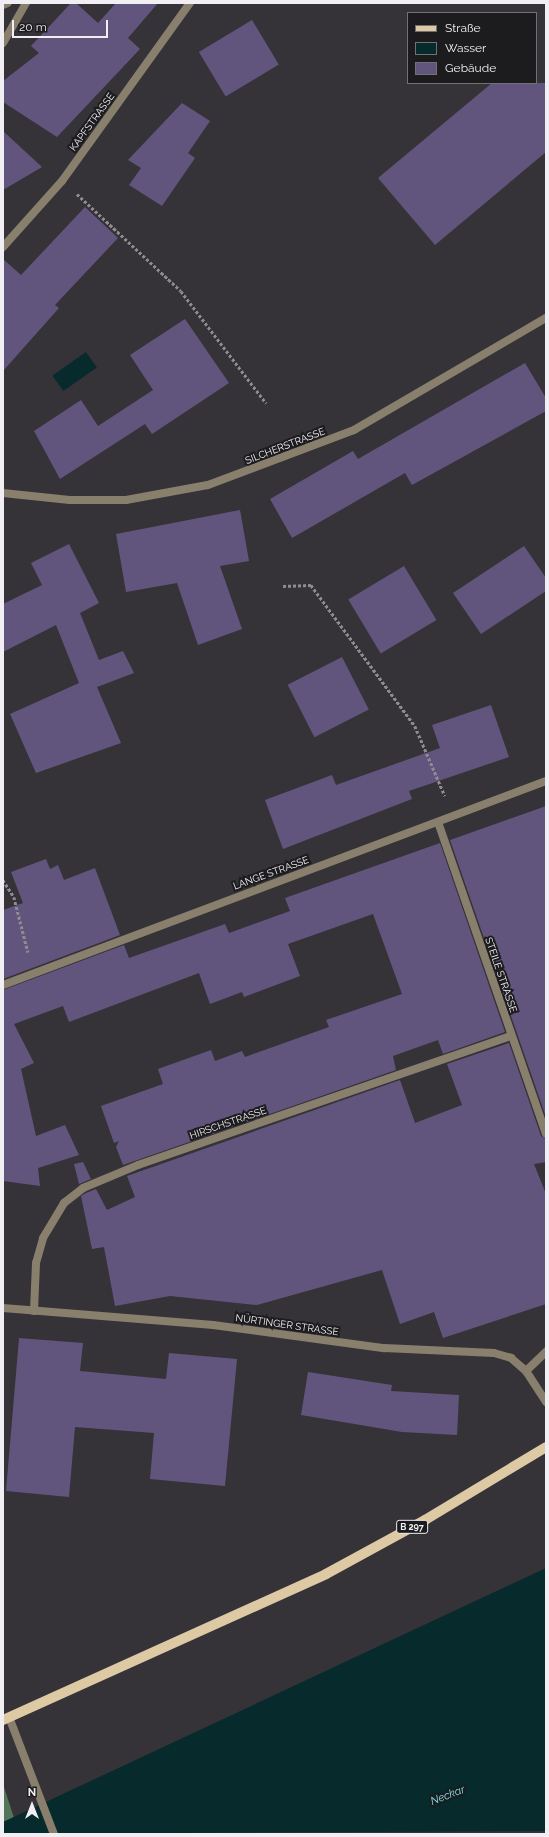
<!DOCTYPE html>
<meta charset="utf-8">
<style>
body{margin:0}
#map{position:relative;width:549px;height:1837px;overflow:hidden;background:#353338;font-family:Raleway,sans-serif}
div>[style]{position:absolute}
.forest>*{inset:0;background:#517657}
.water>*{inset:0;background:#072a2c;transform-origin:0 0}
.building>*{inset:0;background:#62557d;transform-origin:0 0}
.path>*{height:2.5px;margin-top:-1.25px;transform-origin:0;background:repeating-linear-gradient(90deg,#8e8c90 0 3px,transparent 0 5px)}
.minor>*{height:8px;margin:-4px;padding:0 4px;transform-origin:4px;border-radius:4px;background:#897f6d}
.tertiary>*{height:8px;margin:-4px;padding:0 4px;transform-origin:4px;border-radius:4px;background:#897f6d}
.primary>*{height:10px;margin:-5px;padding:0 5px;transform-origin:5px;border-radius:5px;background:#ddc9a4}
span{translate:-50% -50%;white-space:nowrap;text-align:center;line-height:1.15;-webkit-text-stroke:4px #1c1b1e;paint-order:stroke}
.shield-label span{padding:1px 3px;background:#1c1b1e;border:1px solid;border-radius:3px;-webkit-text-stroke-width:0}
.shield-label{font-size:9px;color:#f1eff3;font-weight:700}
.street-label{font-size:10px;color:#f1eff3}
.water-label{font-size:11px;color:#7ce0e7;font-style:italic}
.frame{position:absolute;inset:0;border:4px solid #f1eff3;pointer-events:none}
.legend{position:absolute;left:407px;top:12px;width:130px;height:72px;box-sizing:border-box;background:#1c1b1e;border:1px solid #717073;margin:0;padding:5px 7px;list-style:none;font-size:12px;color:#f1eff3}
.legend li{display:flex;align-items:center;gap:8px;height:20px}
.legend b{width:20px;border:1px solid #717073}
.north{position:absolute;left:12px;top:1785px;width:40px;height:40px;-webkit-text-stroke:3px #1c1b1e;paint-order:stroke;rotate:0deg;font-size:11px;font-weight:700;line-height:16px;text-align:center;color:#f1eff3}
.north::after{content:'';display:block;margin:auto;width:14px;height:18px;background:#f1eff3;clip-path:polygon(50% 0,100% 100%,50% 72%,0 100%)}
.scale{position:absolute;left:12px;top:20px;width:96px;height:18px;box-sizing:border-box;border:2px solid #f1eff3;border-top:0;padding-left:5px;font-size:12px;line-height:14px;white-space:nowrap;color:#f1eff3;-webkit-text-stroke:3px #1c1b1e;paint-order:stroke}
</style>
<div id="map">
<div class="forest">
<i style="clip-path:polygon(3px 1784px,14px 1818px,3px 1822px)"></i>
</div>
<div class="water">
<i style="left:86px;top:352px;width:19px;height:41px;rotate:55deg"></i>
<i style="clip-path:polygon(546px 1568px,546px 1831px,3px 1834px,3px 1822px)"></i>
</div>
<div class="building">
<i style="clip-path:polygon(71px 3px,76px 3px,98px 23px,116px 3px,158px 3px,128px 38px,140px 49px,57px 137px,3px 102px,3px 81px,39px 53px,31px 46px)"></i>
<i style="left:252px;top:20px;width:52px;height:62px;rotate:59deg"></i>
<i style="clip-path:polygon(492px 83px,546px 83px,546px 152px,435px 245px,378px 178px)"></i>
<i style="clip-path:polygon(182px 103px,210px 121px,188px 153px,195px 158px,162px 206px,129px 185px,141px 168px,128px 160px)"></i>
<i style="clip-path:polygon(3px 131px,42px 167px,3px 190px)"></i>
<i style="clip-path:polygon(85px 207px,118px 238px,55px 305px,59px 308px,3px 371px,3px 259px,21px 275px)"></i>
<i style="clip-path:polygon(185px 319px,229px 383px,152px 434px,145px 424px,60px 479px,34px 431px,81px 400px,98px 426px,153px 390px,130px 355px)"></i>
<i style="clip-path:polygon(525px 363px,546px 398px,546px 411px,412px 485px,405px 473px,292px 538px,270px 499px,353px 451px,358px 459px)"></i>
<i style="clip-path:polygon(240px 510px,249px 561px,220px 566px,242px 629px,198px 645px,177px 583px,126px 592px,116px 534px)"></i>
<i style="clip-path:polygon(69px 544px,99px 603px,80px 613px,99px 660px,123px 651px,134px 673px,97px 687px,121px 743px,36px 773px,10px 714px,79px 683px,56px 625px,3px 652px,3px 604px,42px 585px,31px 563px)"></i>
<i style="clip-path:polygon(524px 546px,546px 578px,546px 591px,481px 634px,453px 593px)"></i>
<i style="left:404px;top:566px;width:63px;height:65px;rotate:59deg"></i>
<i style="left:342px;top:657px;width:59px;height:61px;rotate:63deg"></i>
<i style="clip-path:polygon(491px 705px,509px 757px,409px 791px,412px 799px,283px 849px,265px 800px,332px 775px,336px 785px,440px 748px,432px 725px)"></i>
<i style="clip-path:polygon(546px 806px,546px 1117px,450px 840px)"></i>
<i style="clip-path:polygon(440px 843px,505px 1032px,443px 1054px,438px 1040px,393px 1056px,396px 1070px,123px 1165px,116px 1147px,119px 1141px,114px 1143px,101px 1106px,163px 1084px,158px 1069px,211px 1050px,215px 1061px,242px 1051px,245px 1057px,329px 1027px,326px 1020px,402px 994px,373px 914px,288px 944px,300px 976px,244px 997px,242px 992px,210px 1004px,199px 973px,69px 1022px,63px 1006px,14px 1024px,34px 1063px,21px 1069px,36px 1136px,65px 1125px,79px 1155px,38px 1168px,40px 1186px,3px 1181px,3px 990px,124px 945px,129px 958px,225px 924px,229px 933px,290px 911px,285px 898px)"></i>
<i style="clip-path:polygon(46px 859px,50px 869px,58px 865px,64px 880px,95px 868px,120px 935px,3px 979px,3px 910px,23px 903px,11px 872px)"></i>
<i style="clip-path:polygon(509px 1043px,541px 1136px,546px 1139px,546px 1162px,534px 1164px,546px 1194px,546px 1304px,443px 1338px,434px 1312px,400px 1324px,382px 1270px,257px 1305px,170px 1296px,115px 1306px,104px 1247px,92px 1249px,81px 1196px,86px 1193px,96px 1189px,107px 1210px,135px 1197px,127px 1176px,400px 1080px,415px 1123px,462px 1105px,447px 1064px)"></i>
<i style="clip-path:polygon(83px 1162px,91px 1179px,79px 1184px,74px 1164px)"></i>
<i style="clip-path:polygon(19px 1338px,83px 1343px,80px 1371px,166px 1379px,169px 1353px,237px 1359px,225px 1486px,150px 1479px,154px 1433px,75px 1427px,69px 1497px,6px 1491px)"></i>
<i style="clip-path:polygon(308px 1372px,392px 1385px,391px 1391px,459px 1395px,457px 1435px,402px 1432px,301px 1415px)"></i>
</div>
<div class="path">
<i style="left:77px;top:194px;width:142px;rotate:43deg"></i>
<i style="left:181px;top:291px;width:141px;rotate:52.8deg"></i>
<i style="left:283px;top:586px;width:28px;rotate:-2deg"></i>
<i style="left:311px;top:585px;width:175px;rotate:53.6deg"></i>
<i style="left:415px;top:726px;width:76px;rotate:66.8deg"></i>
<i style="left:3px;top:880px;width:20px;rotate:57deg"></i>
<i style="left:14px;top:897px;width:57px;rotate:75.7deg"></i>
</div>
<div class="minor">
<i style="left:3px;top:5px;width:5px;rotate:-22deg"></i>
<i style="left:3px;top:43px;width:46px;rotate:-60.1deg"></i>
<i style="left:3px;top:247px;width:89px;rotate:-48.2deg"></i>
<i style="left:62px;top:181px;width:219px;rotate:-54.3deg"></i>
<i style="left:3px;top:493px;width:67px;rotate:6deg"></i>
<i style="left:70px;top:500px;width:56px"></i>
<i style="left:126px;top:500px;width:83px;rotate:-10.4deg"></i>
<i style="left:208px;top:485px;width:156px;rotate:-20.6deg"></i>
<i style="left:354px;top:430px;width:222px;rotate:-30.3deg"></i>
<i style="left:438px;top:822px;width:330px;rotate:70.9deg"></i>
<i style="left:3px;top:985px;width:580px;rotate:-20.59deg"></i>
<i style="left:3px;top:1308px;width:211px;rotate:4.6deg"></i>
<i style="left:213px;top:1325px;width:173px;rotate:7.7deg"></i>
<i style="left:384px;top:1348px;width:110px;rotate:2.6deg"></i>
<i style="left:494px;top:1353px;width:18px;rotate:16deg"></i>
<i style="left:511px;top:1358px;width:20px;rotate:41deg"></i>
<i style="left:526px;top:1371px;width:37px;rotate:57deg"></i>
<i style="left:34px;top:1311px;width:48px;rotate:-87.6deg"></i>
<i style="left:36px;top:1263px;width:26px;rotate:-74deg"></i>
<i style="left:43px;top:1238px;width:41px;rotate:-59deg"></i>
<i style="left:64px;top:1203px;width:24px;rotate:-38deg"></i>
<i style="left:83px;top:1188px;width:60px;rotate:-22.7deg"></i>
<i style="left:138px;top:1165px;width:395px;rotate:-19.1deg"></i>
<i style="left:526px;top:1371px;width:28px;rotate:-44deg"></i>
</div>
<div class="tertiary">
<i style="left:9px;top:1717px;width:125px;rotate:69deg"></i>
</div>
<div class="primary">
<i style="left:3px;top:1720px;width:354px;rotate:-24.3deg"></i>
<i style="left:326px;top:1574px;width:113px;rotate:-28.6deg"></i>
<i style="left:425px;top:1520px;width:141px;rotate:-31.1deg"></i>
</div>
<div class="shield-label">
<span style="left:412px;top:1527px">B 297</span>
</div>
<div class="street-label">
<span style="left:92px;top:122px;rotate:-54deg">KAPFSTRASSE</span>
<span style="left:285px;top:446px;rotate:-21deg">SILCHERSTRASSE</span>
<span style="left:271px;top:873px;rotate:-20deg">LANGE STRASSE</span>
<span style="left:501px;top:975px;rotate:71deg">STEILE STRASSE</span>
<span style="left:228px;top:1123px;rotate:-19deg">HIRSCHSTRASSE</span>
<span style="left:287px;top:1325px;rotate:8deg">NÜRTINGER STRASSE</span>
</div>
<div class="water-label">
<span style="left:448px;top:1796px;rotate:-21deg">Neckar</span>
</div>
<div class="frame"></div>
<ul class="legend">
<li><b style="height:5px;background:#ddc9a4"></b>Straße</li>
<li><b style="height:11px;background:#072a2c"></b>Wasser</li>
<li><b style="height:11px;background:#62557d"></b>Gebäude</li>
</ul>
<div class="north">N</div>
<div class="scale">20 m</div>
</div>
